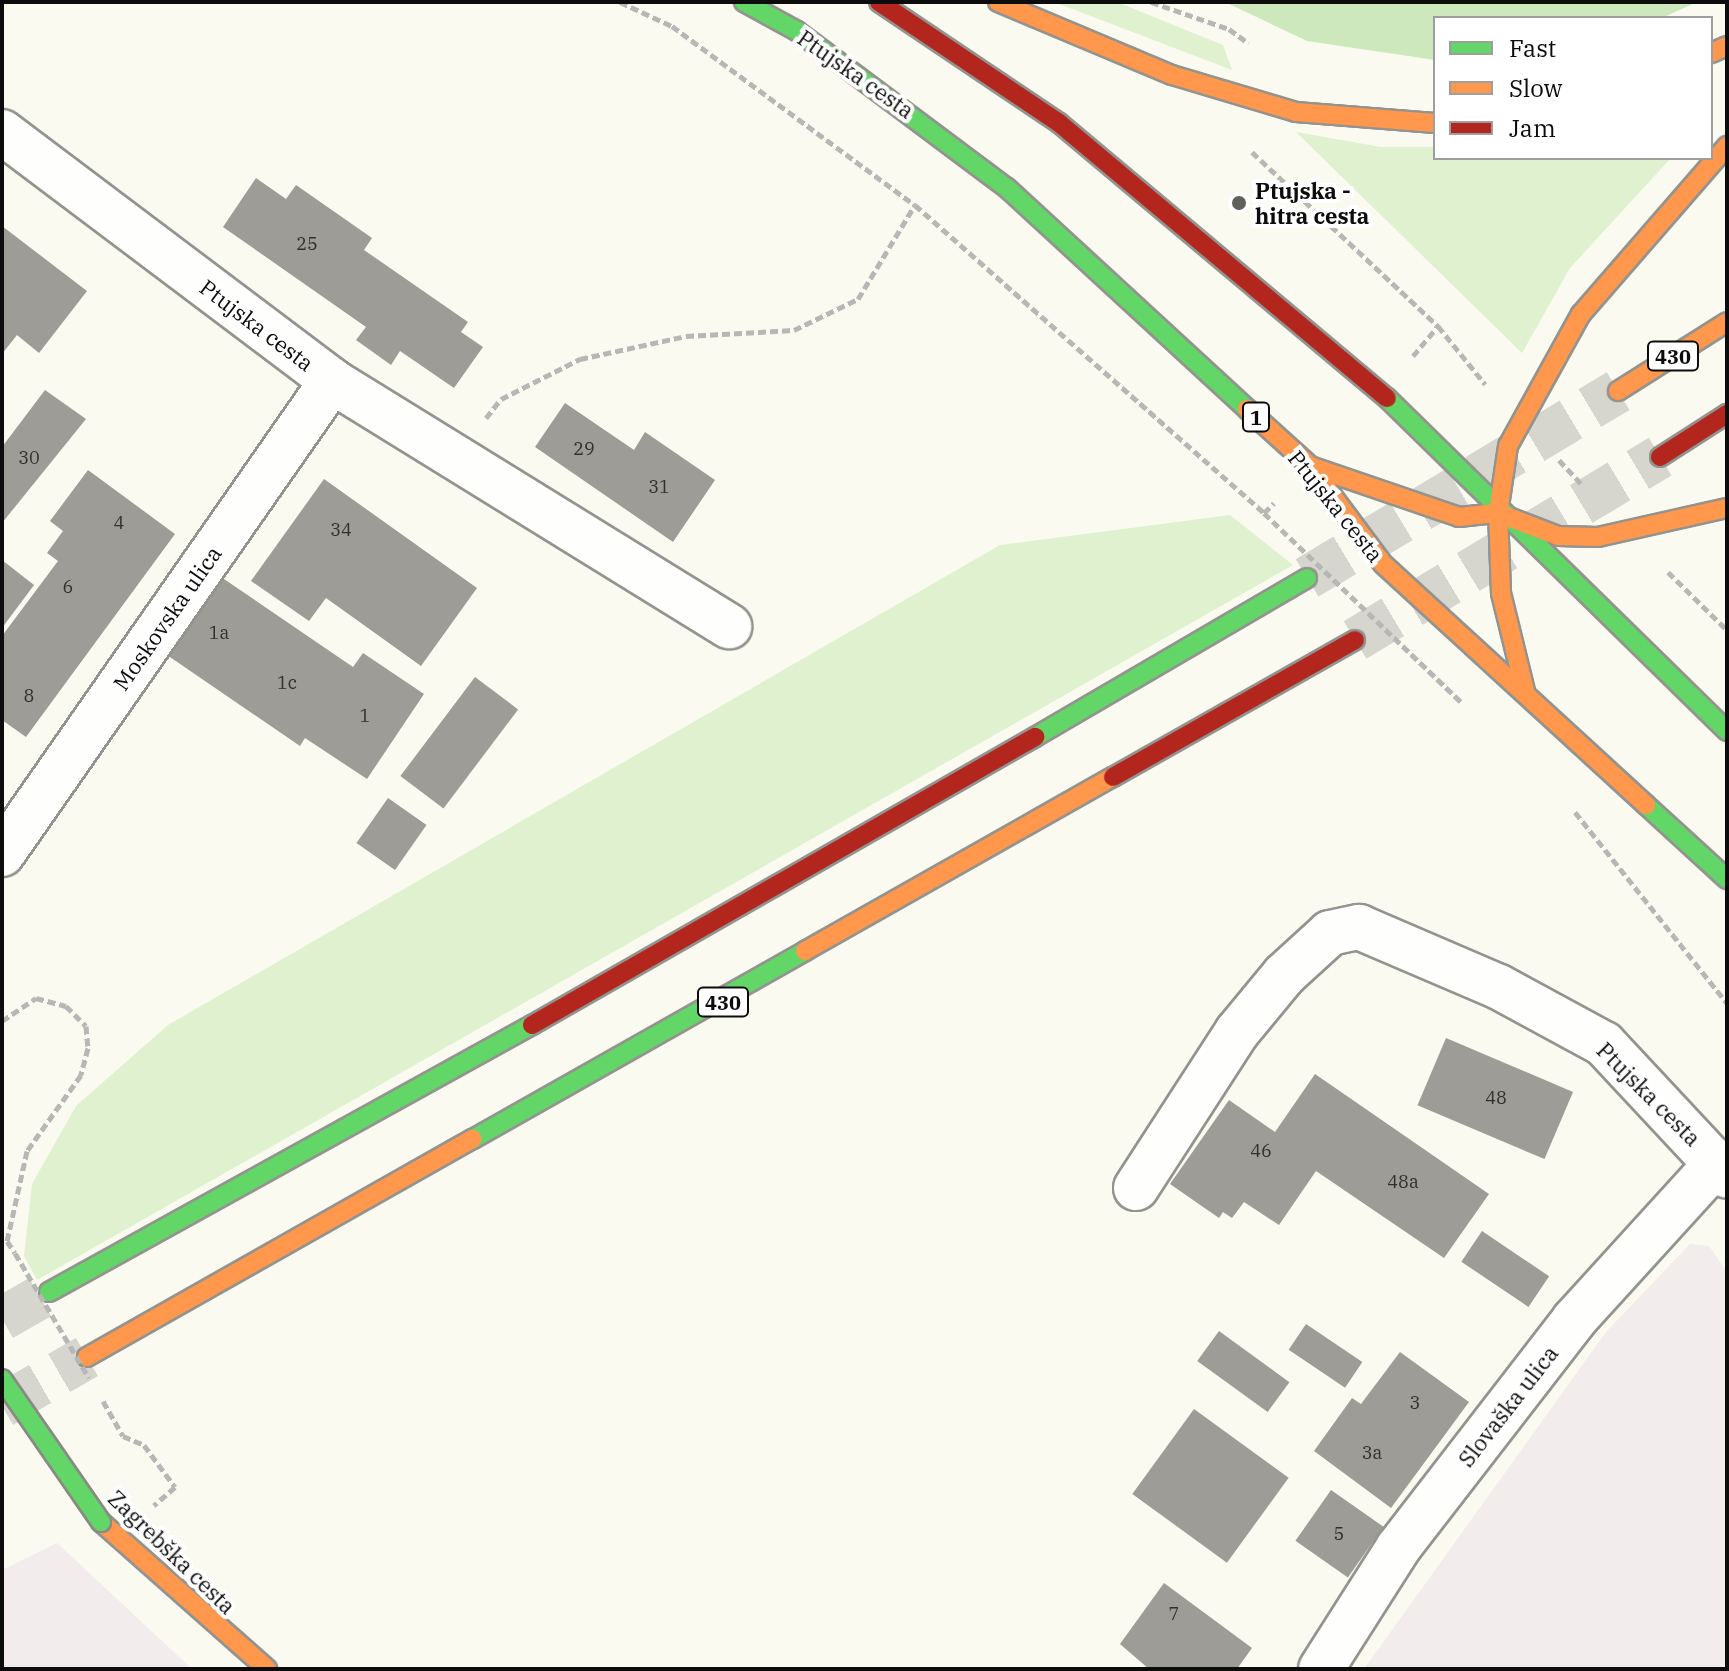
<!DOCTYPE html>
<meta charset="utf-8">
<style>
body{margin:0}
#map{position:relative;width:1729px;height:1671px;overflow:hidden;background:#fafaf0;font-family:"IBM Plex Serif",serif}
div>[style]{position:absolute}
.industrial>*{inset:0;background:#f2eced}
.green>*{inset:0;background:#dff1cf}
.forest>*{inset:0;background:#cee8bd}
.building>*{inset:0;background:#9d9c96;transform-origin:0 0}
.highway-tunnel>*{height:44px;margin-top:-22px;transform-origin:0;background:repeating-linear-gradient(90deg,#d6d6ce 0 44px,transparent 0 66px)}
.path>*{height:5px;margin-top:-2.5px;transform-origin:0;background:repeating-linear-gradient(90deg,#b7b7b5 0 8px,transparent 0 12px)}
.roads{filter:drop-shadow(2px 0 #93938f) drop-shadow(-2px 0 #93938f) drop-shadow(0 2px #93938f) drop-shadow(0 -2px #93938f)}
.street>*{height:44px;margin:-22px;padding:0 22px;transform-origin:22px;border-radius:22px;background:#fefefd}
.fast>*{height:18px;margin:-9px;padding:0 9px;transform-origin:9px;border-radius:9px;background:#63d668}
.slow>*{height:18px;margin:-9px;padding:0 9px;transform-origin:9px;border-radius:9px;background:#ff974d}
.jam>*{height:18px;margin:-9px;padding:0 9px;transform-origin:9px;border-radius:9px;background:#b3261e}
.path-bridge>*{height:5px;margin-top:-2.5px;transform-origin:0;background:repeating-linear-gradient(90deg,#b7b7b5 0 8px,transparent 0 12px)}
.bridges{filter:drop-shadow(2px 0 #8a8a85) drop-shadow(-2px 0 #8a8a85) drop-shadow(0 2px #8a8a85) drop-shadow(0 -2px #8a8a85)}
.fast-bridge>*{height:18px;margin:-9px;padding:0 9px;transform-origin:9px;border-radius:9px;background:#63d668}
.dots>*{width:22px;height:22px;translate:-50% -50%;box-sizing:border-box;border:4px solid #fff;border-radius:50%}
span{translate:-50% -50%;white-space:nowrap;text-align:center;line-height:1.15;-webkit-text-stroke:8px #fff;paint-order:stroke}
.number-label{font-size:18px;color:#30302e}
.number-label span{-webkit-text-stroke-width:0}
.shield-label span{padding:2px 6px;background:#fff;border:2px solid;border-radius:6px;-webkit-text-stroke-width:0}
.shield-label{font-size:20px;color:#0c0c0c;font-weight:700}
.street-label{font-size:22px;color:#0c0c0c}
.poi-label{font-size:22px;color:#0c0c0c;font-weight:700}
.left{translate:0 -50%;text-align:left}
.frame{position:absolute;inset:0;border:4px solid #0c0c0c;pointer-events:none}
.legend{position:absolute;left:1433px;top:16px;width:280px;height:144px;box-sizing:border-box;background:#fff;border:2px solid #9e9e9e;margin:0;padding:10px 14px;list-style:none;font-size:24px;color:#0c0c0c}
.legend li{display:flex;align-items:center;gap:16px;height:40px}
.legend b{width:40px;border:2px solid #9e9e9e}
</style>
<div id="map">
<div class="industrial">
<i style="clip-path:polygon(1690px 1244px,1709px 1246px,1727px 1272px,1727px 1669px,1364px 1669px,1606px 1332px)"></i>
<i style="clip-path:polygon(57px 1543px,192px 1669px,2px 1669px,2px 1570px)"></i>
</div>
<div class="green">
<i style="clip-path:polygon(1054px 2px,1117px 2px,1223px 45px,1232px 70px)"></i>
<i style="clip-path:polygon(1296px 132px,1381px 147px,1435px 147px,1435px 158px,1671px 158px,1570px 268px,1522px 353px)"></i>
<i style="clip-path:polygon(1230px 515px,1293px 565px,37px 1280px,24px 1256px,32px 1184px,76px 1106px,168px 1025px,1000px 545px)"></i>
</div>
<div class="forest">
<i style="clip-path:polygon(1225px 2px,1697px 2px,1662px 18px,1435px 18px,1435px 60px,1307px 41px)"></i>
</div>
<div class="building">
<i style="clip-path:polygon(256px 178px,286px 199px,296px 185px,372px 238px,364px 250px,468px 322px,461px 332px,483px 347px,454px 388px,400px 351px,391px 365px,356px 340px,366px 327px,223px 227px)"></i>
<i style="clip-path:polygon(2px 226px,87px 291px,39px 353px,17px 335px,2px 354px)"></i>
<i style="clip-path:polygon(45px 390px,86px 419px,2px 523px,2px 447px)"></i>
<i style="clip-path:polygon(565px 403px,634px 450px,645px 432px,715px 480px,673px 542px,535px 447px)"></i>
<i style="clip-path:polygon(88px 470px,175px 534px,26px 737px,2px 720px,2px 636px,58px 561px,47px 553px,63px 531px,50px 521px)"></i>
<i style="clip-path:polygon(324px 479px,477px 588px,421px 666px,326px 598px,309px 621px,251px 581px)"></i>
<i style="clip-path:polygon(2px 560px,34px 585px,2px 628px)"></i>
<i style="clip-path:polygon(221px 577px,353px 667px,363px 653px,424px 694px,367px 779px,305px 738px,300px 746px,167px 655px)"></i>
<i style="left:475px;top:677px;width:54px;height:124px;rotate:37deg"></i>
<i style="left:388px;top:798px;width:47px;height:55px;rotate:35deg"></i>
<i style="left:1446px;top:1038px;width:138px;height:73px;rotate:23deg"></i>
<i style="clip-path:polygon(1315px 1074px,1489px 1194px,1444px 1258px,1316px 1171px,1279px 1225px,1244px 1202px,1232px 1218px,1223px 1212px,1219px 1218px,1170px 1184px,1229px 1100px,1275px 1132px)"></i>
<i style="left:1482px;top:1231px;width:81px;height:37px;rotate:34deg"></i>
<i style="left:1306px;top:1324px;width:68px;height:31px;rotate:34deg"></i>
<i style="left:1219px;top:1331px;width:87px;height:37px;rotate:36deg"></i>
<i style="clip-path:polygon(1400px 1352px,1469px 1402px,1391px 1508px,1314px 1451px,1352px 1398px,1361px 1404px)"></i>
<i style="left:1194px;top:1409px;width:117px;height:105px;rotate:36deg"></i>
<i style="left:1331px;top:1490px;width:64px;height:62px;rotate:35deg"></i>
<i style="clip-path:polygon(1164px 1583px,1252px 1648px,1237px 1669px,1149px 1669px,1120px 1644px)"></i>
</div>
<div class="highway-tunnel">
<i style="left:1307px;top:578px;width:363px;rotate:-31deg"></i>
<i style="left:1355px;top:640px;width:356px;rotate:-31deg"></i>
<i style="left:2px;top:1319px;width:54px;rotate:-29.9deg"></i>
<i style="left:2px;top:1406px;width:98px;rotate:-30deg"></i>
</div>
<div class="path">
<i style="left:620px;top:2px;width:57px;rotate:24.8deg"></i>
<i style="left:672px;top:26px;width:302px;rotate:36.4deg"></i>
<i style="left:915px;top:205px;width:465px;rotate:41.4deg"></i>
<i style="left:1264px;top:513px;width:14px;rotate:-45deg"></i>
<i style="left:1151px;top:2px;width:83px;rotate:19.1deg"></i>
<i style="left:1229px;top:29px;width:24px;rotate:36deg"></i>
<i style="left:1252px;top:152px;width:255px;rotate:43.1deg"></i>
<i style="left:1438px;top:326px;width:75px;rotate:51deg"></i>
<i style="left:1413px;top:356px;width:39px;rotate:-50deg"></i>
<i style="left:486px;top:418px;width:24px;rotate:-52deg"></i>
<i style="left:501px;top:399px;width:89px;rotate:-26.9deg"></i>
<i style="left:580px;top:359px;width:108px;rotate:-12.2deg"></i>
<i style="left:686px;top:336px;width:108px;rotate:-3.2deg"></i>
<i style="left:794px;top:330px;width:71px;rotate:-25.8deg"></i>
<i style="left:858px;top:299px;width:110px;rotate:-58.8deg"></i>
<i style="left:1559px;top:460px;width:34px;rotate:47deg"></i>
<i style="left:1668px;top:572px;width:83px;rotate:44.5deg"></i>
<i style="left:1575px;top:812px;width:244px;rotate:51.5deg"></i>
<i style="left:2px;top:1021px;width:41px;rotate:-34.1deg"></i>
<i style="left:36px;top:998px;width:31px;rotate:15deg"></i>
<i style="left:66px;top:1006px;width:28px;rotate:45deg"></i>
<i style="left:86px;top:1026px;width:22px;rotate:85deg"></i>
<i style="left:88px;top:1048px;width:28px;rotate:105deg"></i>
<i style="left:81px;top:1075px;width:93px;rotate:125.4deg"></i>
<i style="left:27px;top:1151px;width:92px;rotate:102.5deg"></i>
<i style="left:7px;top:1241px;width:14px;rotate:56deg"></i>
<i style="left:103px;top:1401px;width:40px;rotate:60.3deg"></i>
<i style="left:123px;top:1436px;width:23px;rotate:23deg"></i>
<i style="left:144px;top:1445px;width:52px;rotate:53.6deg"></i>
<i style="left:175px;top:1487px;width:28px;rotate:139deg"></i>
</div>
<div class="roads">
<div class="street">
<i style="left:2px;top:132px;width:413px;rotate:37deg"></i>
<i style="left:332px;top:381px;width:467px;rotate:31.7deg"></i>
<i style="left:2px;top:854px;width:577px;rotate:-55.1deg"></i>
<i style="left:1136px;top:1188px;width:186px;rotate:-57.1deg"></i>
<i style="left:1237px;top:1032px;width:74px;rotate:-50.5deg"></i>
<i style="left:1284px;top:975px;width:62px;rotate:-42.4deg"></i>
<i style="left:1330px;top:933px;width:30px;rotate:-12deg"></i>
<i style="left:1359px;top:927px;width:152px;rotate:23.2deg"></i>
<i style="left:1499px;top:987px;width:119px;rotate:28.5deg"></i>
<i style="left:1604px;top:1044px;width:180px;rotate:47deg"></i>
<i style="left:1321px;top:1669px;width:143px;rotate:-57.5deg"></i>
<i style="left:1398px;top:1548px;width:288px;rotate:-52.3deg"></i>
<i style="left:1574px;top:1320px;width:214px;rotate:-47.7deg"></i>
</div>
<div class="fast">
<i style="left:744px;top:2px;width:60px;rotate:28.7deg"></i>
<i style="left:797px;top:31px;width:262px;rotate:36.8deg"></i>
<i style="left:1007px;top:188px;width:326px;rotate:42.6deg"></i>
<i style="left:1387px;top:398px;width:476px;rotate:44.4deg"></i>
<i style="left:1035px;top:737px;width:315px;rotate:-30.3deg"></i>
<i style="left:1646px;top:805px;width:110px;rotate:42.4deg"></i>
<i style="left:473px;top:1139px;width:382px;rotate:-29.5deg"></i>
<i style="left:49px;top:1292px;width:552px;rotate:-28.93deg"></i>
</div>
<div class="slow">
<i style="left:998px;top:2px;width:189px;rotate:22.8deg"></i>
<i style="left:1172px;top:75px;width:129px;rotate:16.6deg"></i>
<i style="left:1296px;top:112px;width:139px;rotate:4.5deg"></i>
<i style="left:1711px;top:53px;width:17px;rotate:-24deg"></i>
<i style="left:1618px;top:391px;width:129px;rotate:-32.3deg"></i>
<i style="left:1247px;top:409px;width:85px;rotate:42.1deg"></i>
<i style="left:1310px;top:466px;width:122px;rotate:53.3deg"></i>
<i style="left:1383px;top:564px;width:357px;rotate:42.5deg"></i>
<i style="left:1310px;top:466px;width:157px;rotate:18.9deg"></i>
<i style="left:1459px;top:517px;width:39px;rotate:-6deg"></i>
<i style="left:1498px;top:513px;width:64px;rotate:21deg"></i>
<i style="left:1558px;top:536px;width:40px;rotate:1.4deg"></i>
<i style="left:1598px;top:537px;width:132px;rotate:-12.7deg"></i>
<i style="left:1525px;top:691px;width:101px;rotate:-103.8deg"></i>
<i style="left:1501px;top:593px;width:80px;rotate:-92.1deg"></i>
<i style="left:1498px;top:513px;width:68px;rotate:-81.5deg"></i>
<i style="left:1508px;top:446px;width:151px;rotate:-61.1deg"></i>
<i style="left:1581px;top:314px;width:223px;rotate:-49deg"></i>
<i style="left:805px;top:951px;width:354px;rotate:-29.5deg"></i>
<i style="left:87px;top:1357px;width:443px;rotate:-29.5deg"></i>
<i style="left:101px;top:1522px;width:222px;rotate:41.5deg"></i>
</div>
<div class="jam">
<i style="left:879px;top:2px;width:217px;rotate:33.9deg"></i>
<i style="left:1059px;top:123px;width:428px;rotate:40deg"></i>
<i style="left:1660px;top:457px;width:80px;rotate:-32.7deg"></i>
<i style="left:1113px;top:777px;width:278px;rotate:-29.5deg"></i>
<i style="left:532px;top:1025px;width:580px;rotate:-29.79deg"></i>
</div>
</div>
<div class="path-bridge">
<i style="left:1264px;top:513px;width:274px;rotate:43.8deg"></i>
<i style="left:15px;top:1253px;width:145px;rotate:59.4deg"></i>
</div>
<div class="bridges">
<div class="fast-bridge">
<i style="left:2px;top:1379px;width:174px;rotate:55.3deg"></i>
</div>
</div>
<div class="dots">
<i style="left:1239px;top:203px;background:#5f5f5c"></i>
</div>
<div class="number-label">
<span style="left:307px;top:244px">25</span>
<span style="left:584px;top:449px">29</span>
<span style="left:29px;top:458px">30</span>
<span style="left:659px;top:487px">31</span>
<span style="left:119px;top:523px">4</span>
<span style="left:341px;top:530px">34</span>
<span style="left:68px;top:587px">6</span>
<span style="left:219px;top:633px">1a</span>
<span style="left:287px;top:683px">1c</span>
<span style="left:29px;top:696px">8</span>
<span style="left:365px;top:716px">1</span>
<span style="left:1496px;top:1098px">48</span>
<span style="left:1261px;top:1151px">46</span>
<span style="left:1403px;top:1182px">48a</span>
<span style="left:1415px;top:1403px">3</span>
<span style="left:1372px;top:1453px">3a</span>
<span style="left:1339px;top:1534px">5</span>
<span style="left:1174px;top:1614px">7</span>
</div>
<div class="shield-label">
<span style="left:1673px;top:356px">430</span>
<span style="left:1256px;top:417px">1</span>
<span style="left:723px;top:1002px">430</span>
</div>
<div class="street-label">
<span style="left:856px;top:74px;rotate:35deg">Ptujska cesta</span>
<span style="left:257px;top:325px;rotate:37deg">Ptujska cesta</span>
<span style="left:1336px;top:506px;rotate:51deg">Ptujska cesta</span>
<span style="left:167px;top:618px;rotate:-55deg">Moskovska ulica</span>
<span style="left:1649px;top:1094px;rotate:45deg">Ptujska cesta</span>
<span style="left:1508px;top:1406px;rotate:-52deg">Slovaška ulica</span>
<span style="left:172px;top:1552px;rotate:44deg">Zagrebška cesta</span>
</div>
<div class="poi-label">
<span class="left" style="left:1255px;top:203px">Ptujska -<br>hitra cesta</span>
</div>
<div class="frame"></div>
<ul class="legend">
<li><b style="height:10px;background:#63d668"></b>Fast</li>
<li><b style="height:10px;background:#ff974d"></b>Slow</li>
<li><b style="height:10px;background:#b3261e"></b>Jam</li>
</ul>
</div>
